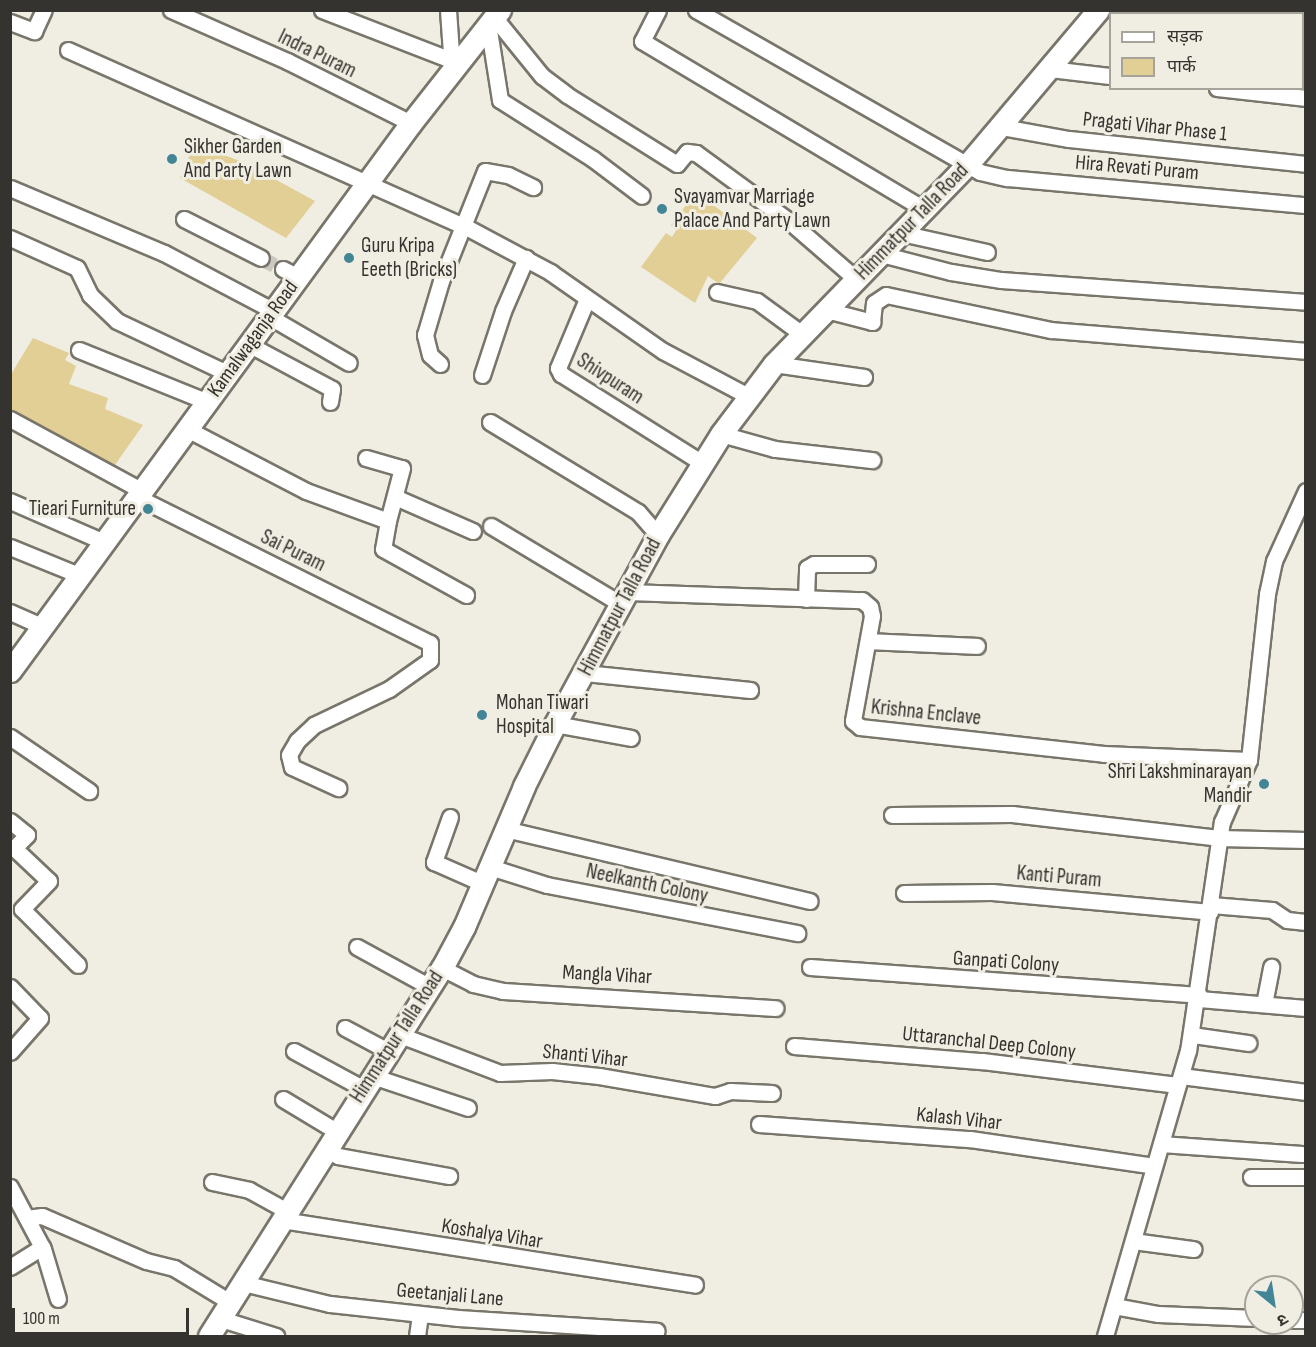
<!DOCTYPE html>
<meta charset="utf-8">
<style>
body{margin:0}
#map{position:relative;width:1316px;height:1347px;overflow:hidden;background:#f0ede2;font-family:"Sofia Sans Condensed","Noto Sans Devanagari",sans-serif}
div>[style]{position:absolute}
.green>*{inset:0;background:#e2cf96}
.street-tunnel>*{height:15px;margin-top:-7.5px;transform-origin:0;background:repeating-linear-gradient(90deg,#cbc8be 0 15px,transparent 0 23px)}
.roads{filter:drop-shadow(2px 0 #78756b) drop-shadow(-2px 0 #78756b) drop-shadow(0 2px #78756b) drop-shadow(0 -2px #78756b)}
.street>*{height:15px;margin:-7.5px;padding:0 7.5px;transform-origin:7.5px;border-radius:7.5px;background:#fff}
.secondary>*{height:21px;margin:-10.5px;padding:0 10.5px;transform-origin:10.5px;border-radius:10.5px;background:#fff}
.dots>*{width:16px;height:16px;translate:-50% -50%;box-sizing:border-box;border:3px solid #f0ede2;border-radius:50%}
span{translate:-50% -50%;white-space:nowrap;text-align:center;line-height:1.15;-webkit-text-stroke:6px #f0ede2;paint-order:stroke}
.street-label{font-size:21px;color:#35332f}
.poi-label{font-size:21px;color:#35332f}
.left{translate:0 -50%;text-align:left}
.right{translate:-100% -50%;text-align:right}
.frame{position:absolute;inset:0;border:12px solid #35332f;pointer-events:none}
.legend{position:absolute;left:1109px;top:12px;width:195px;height:78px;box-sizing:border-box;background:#f0ede2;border:2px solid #a5a39a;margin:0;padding:8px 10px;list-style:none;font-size:18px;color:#35332f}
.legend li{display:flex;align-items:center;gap:12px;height:30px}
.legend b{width:30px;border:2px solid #a5a39a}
.north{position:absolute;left:1244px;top:1275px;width:60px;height:60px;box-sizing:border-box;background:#f0ede2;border:2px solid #a5a39a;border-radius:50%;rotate:150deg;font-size:16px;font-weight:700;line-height:24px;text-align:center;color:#35332f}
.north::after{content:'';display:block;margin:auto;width:21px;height:27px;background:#428596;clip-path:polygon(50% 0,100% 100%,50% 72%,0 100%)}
.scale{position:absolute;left:12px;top:1308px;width:177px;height:27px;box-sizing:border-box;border:3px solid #35332f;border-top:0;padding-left:8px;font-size:18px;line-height:21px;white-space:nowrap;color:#35332f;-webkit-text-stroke:4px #f0ede2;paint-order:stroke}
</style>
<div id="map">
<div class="green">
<i style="clip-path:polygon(195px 143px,247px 164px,315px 201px,286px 238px,180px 178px)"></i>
<i style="clip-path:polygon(696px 192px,757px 238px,719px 284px,708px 276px,695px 303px,641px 267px,666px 233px,672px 237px,677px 229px,671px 225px)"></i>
<i style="clip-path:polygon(33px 338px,69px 353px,65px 360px,76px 366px,69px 384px,108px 398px,105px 409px,143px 425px,115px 465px,11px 411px,10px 376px)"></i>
</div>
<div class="street-tunnel">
<i style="left:261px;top:258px;width:25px;rotate:27deg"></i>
</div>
<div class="roads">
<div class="street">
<i style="left:171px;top:10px;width:127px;rotate:23.7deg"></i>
<i style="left:287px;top:61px;width:139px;rotate:26.6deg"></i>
<i style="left:322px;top:10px;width:144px;rotate:21.2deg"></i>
<i style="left:448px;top:10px;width:39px;rotate:86deg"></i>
<i style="left:451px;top:49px;width:14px;rotate:69deg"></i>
<i style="left:658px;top:10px;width:35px;rotate:117deg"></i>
<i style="left:642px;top:41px;width:328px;rotate:30.8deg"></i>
<i style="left:696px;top:10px;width:327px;rotate:29.7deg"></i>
<i style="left:980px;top:172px;width:28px;rotate:13deg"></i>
<i style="left:1007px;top:178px;width:300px;rotate:5.2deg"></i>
<i style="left:1184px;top:10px;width:26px;rotate:9deg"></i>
<i style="left:494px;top:17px;width:76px;rotate:50.9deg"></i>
<i style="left:542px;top:76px;width:31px;rotate:37deg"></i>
<i style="left:567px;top:95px;width:130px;rotate:32.1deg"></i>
<i style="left:677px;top:164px;width:16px;rotate:-50deg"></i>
<i style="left:687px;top:152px;width:9px;rotate:6deg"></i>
<i style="left:696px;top:153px;width:115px;rotate:36.2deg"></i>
<i style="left:789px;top:221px;width:89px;rotate:40.9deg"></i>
<i style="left:10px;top:22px;width:26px;rotate:21deg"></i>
<i style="left:34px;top:31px;width:23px;rotate:-65deg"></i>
<i style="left:1302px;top:23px;width:4px"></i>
<i style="left:488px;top:24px;width:77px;rotate:81deg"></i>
<i style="left:500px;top:100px;width:110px;rotate:32.4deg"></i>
<i style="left:593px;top:159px;width:61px;rotate:37.1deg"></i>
<i style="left:68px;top:50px;width:433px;rotate:24deg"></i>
<i style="left:464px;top:226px;width:98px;rotate:28.1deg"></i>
<i style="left:550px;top:272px;width:138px;rotate:35deg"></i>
<i style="left:663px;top:351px;width:96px;rotate:27.9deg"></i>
<i style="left:1050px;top:69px;width:60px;rotate:6.7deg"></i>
<i style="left:1217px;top:88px;width:90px;rotate:6.4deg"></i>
<i style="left:1002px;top:127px;width:68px;rotate:10.2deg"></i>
<i style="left:1069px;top:139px;width:238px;rotate:6deg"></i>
<i style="left:10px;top:188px;width:167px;rotate:22.9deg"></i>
<i style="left:164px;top:253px;width:124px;rotate:27.8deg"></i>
<i style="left:184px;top:219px;width:86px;rotate:26.9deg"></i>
<i style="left:901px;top:233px;width:88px;rotate:12.5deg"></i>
<i style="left:10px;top:238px;width:73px;rotate:24.1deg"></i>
<i style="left:77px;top:268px;width:30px;rotate:64deg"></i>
<i style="left:90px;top:295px;width:37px;rotate:44deg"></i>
<i style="left:117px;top:321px;width:124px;rotate:25.3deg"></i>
<i style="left:881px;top:254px;width:72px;rotate:14.4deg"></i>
<i style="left:951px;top:272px;width:51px;rotate:9.1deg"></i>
<i style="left:1001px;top:280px;width:306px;rotate:4.1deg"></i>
<i style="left:283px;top:269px;width:17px;rotate:28deg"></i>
<i style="left:717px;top:292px;width:41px;rotate:12.7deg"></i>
<i style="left:757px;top:301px;width:56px;rotate:36.3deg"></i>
<i style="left:587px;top:299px;width:75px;rotate:112.8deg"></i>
<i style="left:558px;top:368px;width:7px;rotate:63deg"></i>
<i style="left:561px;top:374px;width:169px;rotate:32.2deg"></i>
<i style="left:826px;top:310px;width:48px;rotate:14.6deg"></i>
<i style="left:872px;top:322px;width:19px;rotate:-84deg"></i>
<i style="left:874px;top:303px;width:14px;rotate:-34deg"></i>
<i style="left:886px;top:295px;width:169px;rotate:12deg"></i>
<i style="left:1051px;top:330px;width:256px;rotate:4.7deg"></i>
<i style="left:270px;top:317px;width:91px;rotate:30.2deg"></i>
<i style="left:250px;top:345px;width:93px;rotate:28.2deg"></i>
<i style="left:332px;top:389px;width:13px;rotate:99deg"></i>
<i style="left:79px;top:350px;width:139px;rotate:22deg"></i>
<i style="left:440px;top:364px;width:13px;rotate:-138deg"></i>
<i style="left:430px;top:355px;width:21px;rotate:-104deg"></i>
<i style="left:425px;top:335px;width:56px;rotate:-73.5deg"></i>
<i style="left:441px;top:281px;width:118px;rotate:-68.2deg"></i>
<i style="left:485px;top:171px;width:23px;rotate:10deg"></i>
<i style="left:508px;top:175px;width:28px;rotate:26deg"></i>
<i style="left:774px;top:364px;width:91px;rotate:8.2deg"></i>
<i style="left:482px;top:375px;width:67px;rotate:-71.8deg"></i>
<i style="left:503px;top:311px;width:58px;rotate:-66.5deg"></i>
<i style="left:10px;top:419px;width:149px;rotate:28.5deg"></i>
<i style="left:490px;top:422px;width:173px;rotate:31.3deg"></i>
<i style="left:638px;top:512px;width:30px;rotate:49deg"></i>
<i style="left:187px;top:429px;width:134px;rotate:27.5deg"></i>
<i style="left:306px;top:491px;width:87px;rotate:20.1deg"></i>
<i style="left:388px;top:521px;width:28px;rotate:100deg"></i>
<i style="left:383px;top:549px;width:95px;rotate:29deg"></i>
<i style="left:721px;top:434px;width:56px;rotate:15.5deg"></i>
<i style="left:775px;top:449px;width:98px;rotate:6.5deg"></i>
<i style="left:366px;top:458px;width:37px;rotate:16deg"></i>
<i style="left:402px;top:468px;width:55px;rotate:104.8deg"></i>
<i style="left:137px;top:497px;width:327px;rotate:26.5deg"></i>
<i style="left:430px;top:643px;width:17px;rotate:90deg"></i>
<i style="left:430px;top:660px;width:50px;rotate:144.7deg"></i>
<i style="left:389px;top:689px;width:83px;rotate:154.4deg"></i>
<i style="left:314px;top:725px;width:23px;rotate:137deg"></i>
<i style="left:297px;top:741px;width:16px;rotate:120deg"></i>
<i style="left:289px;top:755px;width:12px;rotate:76deg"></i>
<i style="left:292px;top:767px;width:51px;rotate:24.5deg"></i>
<i style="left:395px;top:497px;width:85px;rotate:23.6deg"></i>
<i style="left:10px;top:501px;width:103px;rotate:23.6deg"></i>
<i style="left:491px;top:526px;width:152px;rotate:31deg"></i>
<i style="left:10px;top:547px;width:74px;rotate:22.1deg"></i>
<i style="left:628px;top:592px;width:234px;rotate:2deg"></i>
<i style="left:862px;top:600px;width:11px;rotate:41deg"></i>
<i style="left:870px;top:607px;width:9px;rotate:77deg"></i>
<i style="left:872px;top:616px;width:107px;rotate:100.3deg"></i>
<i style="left:853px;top:721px;width:9px;rotate:41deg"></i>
<i style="left:860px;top:727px;width:245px;rotate:6.3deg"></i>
<i style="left:1104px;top:754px;width:145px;rotate:2.4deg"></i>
<i style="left:806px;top:599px;width:31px;rotate:-88deg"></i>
<i style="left:807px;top:568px;width:8px;rotate:-30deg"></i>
<i style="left:814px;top:564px;width:53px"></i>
<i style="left:10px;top:612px;width:34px;rotate:24deg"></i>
<i style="left:868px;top:641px;width:109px;rotate:2.6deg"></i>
<i style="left:585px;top:673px;width:166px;rotate:5.9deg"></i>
<i style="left:555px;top:724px;width:77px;rotate:10.4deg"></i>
<i style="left:10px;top:737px;width:96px;rotate:34.4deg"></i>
<i style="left:892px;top:815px;width:120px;rotate:-0.5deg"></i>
<i style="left:1012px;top:814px;width:208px;rotate:6.6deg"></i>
<i style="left:1219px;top:838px;width:87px;rotate:1.3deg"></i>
<i style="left:450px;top:817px;width:48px;rotate:109.6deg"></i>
<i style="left:434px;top:862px;width:55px;rotate:23.7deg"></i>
<i style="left:10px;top:821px;width:22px;rotate:39deg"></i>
<i style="left:27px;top:835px;width:18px;rotate:135deg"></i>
<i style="left:14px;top:848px;width:48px;rotate:43.3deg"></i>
<i style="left:49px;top:881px;width:39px;rotate:134deg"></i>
<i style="left:22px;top:909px;width:79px;rotate:45deg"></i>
<i style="left:505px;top:829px;width:313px;rotate:13.3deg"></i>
<i style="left:490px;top:867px;width:60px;rotate:17.5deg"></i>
<i style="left:547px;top:885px;width:255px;rotate:10.9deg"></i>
<i style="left:904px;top:893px;width:88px;rotate:-0.7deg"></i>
<i style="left:992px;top:892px;width:219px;rotate:5.2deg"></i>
<i style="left:1211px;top:905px;width:61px;rotate:4.7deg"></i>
<i style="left:1272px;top:910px;width:18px;rotate:34deg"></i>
<i style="left:1287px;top:920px;width:19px;rotate:6deg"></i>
<i style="left:357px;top:947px;width:83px;rotate:28.7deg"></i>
<i style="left:810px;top:967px;width:390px;rotate:4.1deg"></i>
<i style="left:442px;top:968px;width:35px;rotate:27deg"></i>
<i style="left:473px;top:984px;width:31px;rotate:13deg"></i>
<i style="left:503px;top:991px;width:273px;rotate:3.6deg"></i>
<i style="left:10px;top:987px;width:43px;rotate:45.9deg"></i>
<i style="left:40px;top:1018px;width:45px;rotate:131.4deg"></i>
<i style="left:1199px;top:999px;width:107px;rotate:4.8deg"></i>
<i style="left:1264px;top:1004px;width:38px;rotate:-79deg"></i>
<i style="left:345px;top:1028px;width:49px;rotate:28.1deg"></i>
<i style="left:400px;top:1035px;width:107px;rotate:20.8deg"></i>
<i style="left:500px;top:1073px;width:52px;rotate:-2.2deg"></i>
<i style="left:552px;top:1071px;width:47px;rotate:6.1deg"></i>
<i style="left:599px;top:1076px;width:118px;rotate:9.8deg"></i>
<i style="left:715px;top:1096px;width:16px;rotate:-18deg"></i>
<i style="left:730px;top:1091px;width:42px;rotate:2.7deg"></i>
<i style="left:1192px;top:1035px;width:57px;rotate:8.1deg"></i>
<i style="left:794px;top:1046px;width:189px;rotate:4.6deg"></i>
<i style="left:982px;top:1061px;width:197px;rotate:7deg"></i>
<i style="left:294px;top:1051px;width:80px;rotate:28.5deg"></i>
<i style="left:372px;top:1076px;width:101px;rotate:18.4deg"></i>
<i style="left:1181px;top:1076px;width:126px;rotate:7.3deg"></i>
<i style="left:283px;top:1099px;width:62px;rotate:31.1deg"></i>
<i style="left:759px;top:1124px;width:212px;rotate:4.1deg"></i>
<i style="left:970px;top:1139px;width:186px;rotate:8.3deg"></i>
<i style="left:1161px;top:1144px;width:141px;rotate:4.1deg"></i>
<i style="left:325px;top:1149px;width:15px;rotate:28deg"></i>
<i style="left:338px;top:1156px;width:113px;rotate:10.2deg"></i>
<i style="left:1251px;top:1177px;width:55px"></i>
<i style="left:212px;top:1182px;width:38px;rotate:12deg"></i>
<i style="left:249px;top:1190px;width:43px;rotate:28.9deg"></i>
<i style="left:10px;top:1187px;width:70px;rotate:62deg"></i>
<i style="left:43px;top:1249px;width:52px;rotate:73.3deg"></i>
<i style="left:27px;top:1218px;width:15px;rotate:-8deg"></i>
<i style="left:42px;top:1216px;width:113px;rotate:23.4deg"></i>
<i style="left:146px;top:1261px;width:29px;rotate:14deg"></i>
<i style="left:174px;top:1268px;width:66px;rotate:31.3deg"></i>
<i style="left:282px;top:1220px;width:418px;rotate:8.9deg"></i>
<i style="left:1133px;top:1241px;width:61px;rotate:7.6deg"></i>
<i style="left:10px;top:1267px;width:38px;rotate:-32deg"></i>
<i style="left:243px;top:1283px;width:89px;rotate:13.6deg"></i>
<i style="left:330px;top:1304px;width:129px;rotate:6.2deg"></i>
<i style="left:458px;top:1318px;width:199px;rotate:3.7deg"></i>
<i style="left:1114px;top:1306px;width:45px;rotate:10.3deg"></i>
<i style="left:1158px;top:1314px;width:98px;rotate:2.3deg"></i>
<i style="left:221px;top:1319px;width:58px;rotate:17.2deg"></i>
<i style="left:1292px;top:1320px;width:14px"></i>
<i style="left:417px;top:1336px;width:22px;rotate:-82deg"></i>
<i style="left:1105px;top:1336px;width:297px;rotate:-73.8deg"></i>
<i style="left:1188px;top:1051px;width:232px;rotate:-81.6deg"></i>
<i style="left:1222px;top:822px;width:68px;rotate:-66.5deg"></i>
<i style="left:1249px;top:760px;width:167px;rotate:-83.8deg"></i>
<i style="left:1267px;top:594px;width:34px;rotate:-78deg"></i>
<i style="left:1274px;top:561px;width:77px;rotate:-65.4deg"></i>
</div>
<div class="secondary">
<i style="left:10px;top:671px;width:679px;rotate:-53.81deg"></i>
<i style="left:411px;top:123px;width:144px;rotate:-51.8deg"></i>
<i style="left:209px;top:1336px;width:436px;rotate:-57.7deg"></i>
<i style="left:442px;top:968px;width:47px;rotate:-61.8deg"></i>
<i style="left:464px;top:927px;width:153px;rotate:-66.9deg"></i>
<i style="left:524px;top:786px;width:69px;rotate:-63.4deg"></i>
<i style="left:555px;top:724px;width:215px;rotate:-61.4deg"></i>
<i style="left:658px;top:535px;width:119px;rotate:-58deg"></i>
<i style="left:721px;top:434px;width:88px;rotate:-52.9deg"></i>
<i style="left:774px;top:364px;width:279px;rotate:-45.9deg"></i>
<i style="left:968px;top:164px;width:202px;rotate:-49.8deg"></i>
</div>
</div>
<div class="dots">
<i style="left:172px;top:159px;background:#428596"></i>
<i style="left:662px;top:209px;background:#428596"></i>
<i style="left:349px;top:258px;background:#428596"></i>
<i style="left:148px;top:509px;background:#428596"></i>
<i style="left:482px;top:715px;background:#428596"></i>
<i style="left:1264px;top:784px;background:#428596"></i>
</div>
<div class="street-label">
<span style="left:317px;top:54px;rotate:26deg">Indra Puram</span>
<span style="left:1155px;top:127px;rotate:6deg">Pragati Vihar Phase 1</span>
<span style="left:1137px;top:168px;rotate:5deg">Hira Revati Puram</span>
<span style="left:912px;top:222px;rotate:-46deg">Himmatpur Talla Road</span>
<span style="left:253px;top:339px;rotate:-54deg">Kamalwaganja Road</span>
<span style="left:610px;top:379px;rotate:33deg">Shivpuram</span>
<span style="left:293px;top:551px;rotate:26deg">Sai Puram</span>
<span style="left:620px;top:607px;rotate:-62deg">Himmatpur Talla Road</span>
<span style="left:926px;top:713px;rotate:6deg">Krishna Enclave</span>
<span style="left:1059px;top:877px;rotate:5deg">Kanti Puram</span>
<span style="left:647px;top:884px;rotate:12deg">Neelkanth Colony</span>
<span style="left:1006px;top:962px;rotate:4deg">Ganpati Colony</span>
<span style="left:607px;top:975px;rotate:3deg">Mangla Vihar</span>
<span style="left:397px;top:1037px;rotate:-57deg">Himmatpur Talla Road</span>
<span style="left:989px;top:1043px;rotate:6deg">Uttaranchal Deep Colony</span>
<span style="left:585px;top:1056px;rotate:6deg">Shanti Vihar</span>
<span style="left:959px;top:1119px;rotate:6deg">Kalash Vihar</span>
<span style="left:492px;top:1234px;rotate:9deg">Koshalya Vihar</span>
<span style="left:450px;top:1295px;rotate:5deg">Geetanjali Lane</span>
</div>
<div class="poi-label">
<span class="left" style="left:184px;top:159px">Sikher Garden<br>And Party Lawn</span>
<span class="left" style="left:674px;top:209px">Svayamvar Marriage<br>Palace And Party Lawn</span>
<span class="left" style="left:361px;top:258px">Guru Kripa<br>Eeeth (Bricks)</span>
<span class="right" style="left:136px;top:509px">Tieari Furniture</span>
<span class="left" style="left:496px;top:715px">Mohan Tiwari<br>Hospital</span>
<span class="right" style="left:1252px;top:784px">Shri Lakshminarayan<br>Mandir</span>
</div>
<div class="frame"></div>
<ul class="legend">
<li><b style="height:8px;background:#fff"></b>सड़क</li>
<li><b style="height:16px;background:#e2cf96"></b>पार्क</li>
</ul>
<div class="north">उ</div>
<div class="scale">100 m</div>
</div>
